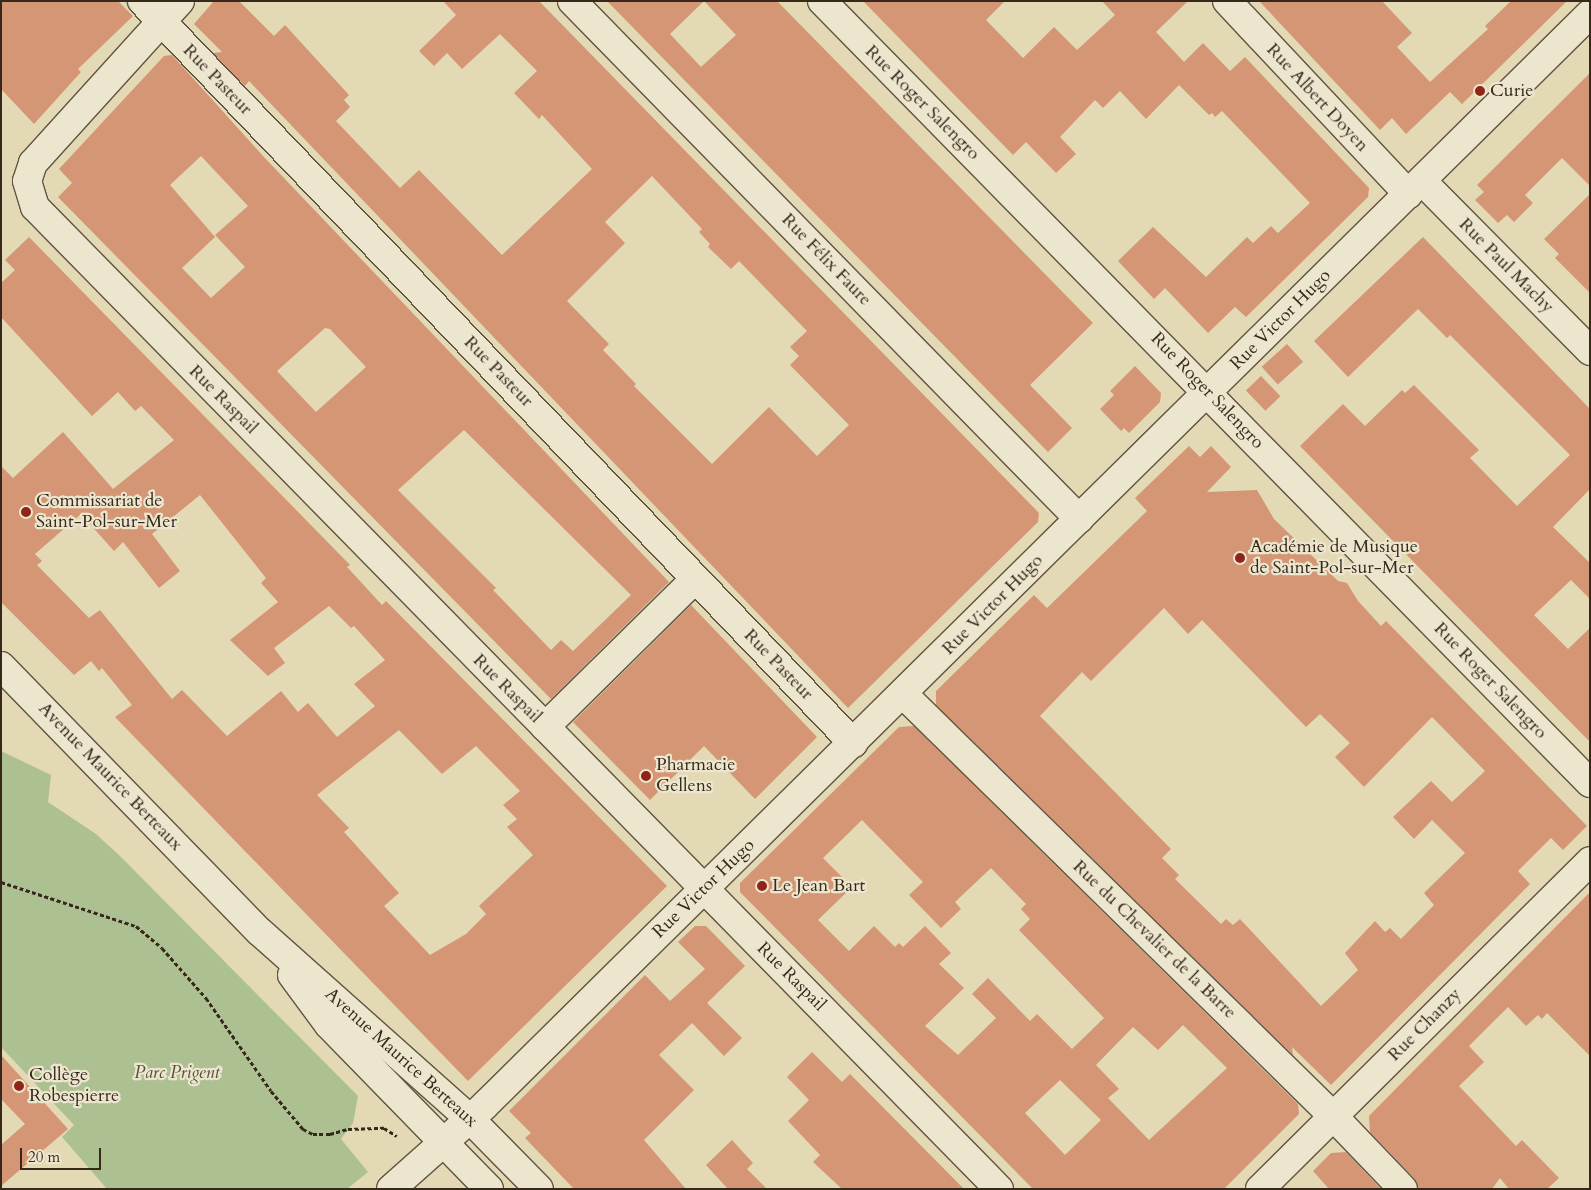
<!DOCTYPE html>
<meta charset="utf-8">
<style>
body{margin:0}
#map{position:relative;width:1591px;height:1190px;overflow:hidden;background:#e3d9b5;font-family:Cardo,serif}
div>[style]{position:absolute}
.green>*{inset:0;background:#adc092}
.building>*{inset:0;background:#d49674;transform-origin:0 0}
.path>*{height:3px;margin-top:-1.5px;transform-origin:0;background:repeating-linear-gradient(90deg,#36291b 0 4px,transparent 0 6.5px)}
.roads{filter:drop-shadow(1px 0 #615542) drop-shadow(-1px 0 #615542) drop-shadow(0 1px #615542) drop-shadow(0 -1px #615542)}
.minor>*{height:28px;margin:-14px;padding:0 14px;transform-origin:14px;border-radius:14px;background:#ede6cf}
.dots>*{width:14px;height:14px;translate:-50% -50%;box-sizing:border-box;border:2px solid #ede6cf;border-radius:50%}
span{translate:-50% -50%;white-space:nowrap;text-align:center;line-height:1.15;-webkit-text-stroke:4.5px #ede6cf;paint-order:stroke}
.street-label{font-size:18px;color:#36291b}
.poi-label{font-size:18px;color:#36291b}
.left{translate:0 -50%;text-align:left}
.park-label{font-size:18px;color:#544f39;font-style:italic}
.frame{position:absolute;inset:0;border:2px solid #36291b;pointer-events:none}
.scale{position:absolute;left:20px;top:1148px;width:81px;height:22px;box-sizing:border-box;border:2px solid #36291b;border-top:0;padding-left:6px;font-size:15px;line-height:18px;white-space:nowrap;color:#36291b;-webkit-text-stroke:4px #ede6cf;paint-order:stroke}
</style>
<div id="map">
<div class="green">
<i style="clip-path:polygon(1px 751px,51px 775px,48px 802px,96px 834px,120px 856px,358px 1096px,353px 1123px,341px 1139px,368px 1172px,347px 1189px,107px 1189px,62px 1137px,74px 1125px,1px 1047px)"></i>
</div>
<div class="building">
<i style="clip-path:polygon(1px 1px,118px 1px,133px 16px,78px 69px,81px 72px,34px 124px,1px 89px)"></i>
<i style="clip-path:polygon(evenodd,214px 1px,239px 1px,274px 36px,285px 25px,349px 95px,344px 100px,350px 107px,336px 121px,400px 188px,419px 170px,502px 255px,592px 169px,542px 115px,539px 119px,514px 93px,537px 71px,500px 34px,462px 69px,447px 53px,434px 66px,419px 51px,456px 15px,443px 1px,539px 1px,1039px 513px,1038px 522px,848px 708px,249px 81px,245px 86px,213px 53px,222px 52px,194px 24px,214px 1px,652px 176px,702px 229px,699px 232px,710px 244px,708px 247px,731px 269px,739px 261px,807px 331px,790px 347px,799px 356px,790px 365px,849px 425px,817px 456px,769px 407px,712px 464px,634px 386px,636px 384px,603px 350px,609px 344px,567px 301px,625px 243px,605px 222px,652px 176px)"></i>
<i style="clip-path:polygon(evenodd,607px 1px,777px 1px,1093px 323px,1030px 385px,1072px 428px,1048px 452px,607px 1px,704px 1px,736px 35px,701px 67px,670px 34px,704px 1px)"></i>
<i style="clip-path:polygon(863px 1px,1005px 1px,986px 20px,1023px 58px,1054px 27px,1077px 50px,1115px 15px,1102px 1px,1188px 1px,1156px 32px,1184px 62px,1203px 43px,1230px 71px,1245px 57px,1369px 188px,1368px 197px,1246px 317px,1235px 307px,1208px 333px,1165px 288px,1154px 299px,1118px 261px,1153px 227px,1206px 277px,1247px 237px,1253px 243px,1271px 226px,1278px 233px,1310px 203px,1222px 111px,1215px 117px,1212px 113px,1209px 115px,1179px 85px,1146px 119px,1120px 91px,1103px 108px,1095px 100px,1060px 137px,1076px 154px,1056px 173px,1026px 142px,1013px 155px)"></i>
<i style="clip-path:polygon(1259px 1px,1382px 1px,1412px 33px,1397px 47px,1430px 82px,1488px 29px,1485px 26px,1511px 1px,1567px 1px,1462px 104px,1450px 92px,1406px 134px,1392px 118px,1380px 130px)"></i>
<i style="clip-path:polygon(evenodd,172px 55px,263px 156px,669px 582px,551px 699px,58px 197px,72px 183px,59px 169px,164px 56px,172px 55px,201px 156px,248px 206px,215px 235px,245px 267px,211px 298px,182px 268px,215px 237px,170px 185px,201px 156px,172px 55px,325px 328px,330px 329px,366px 367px,316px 412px,277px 371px,325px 328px,172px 55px,464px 430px,631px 595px,573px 651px,561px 640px,551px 650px,493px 590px,496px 588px,398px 490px,464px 430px)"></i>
<i style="clip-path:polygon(1590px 73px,1590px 186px,1562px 158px,1525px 195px,1533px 203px,1514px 222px,1507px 215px,1498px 223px,1475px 200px,1484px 192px,1477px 185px)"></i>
<i style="clip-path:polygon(1590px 194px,1590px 293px,1555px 258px,1559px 254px,1544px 239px)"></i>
<i style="clip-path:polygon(evenodd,29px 237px,350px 565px,347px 567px,382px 605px,386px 601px,667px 886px,468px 1081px,115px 717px,132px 705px,102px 668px,99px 671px,91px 661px,74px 675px,1px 602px,1px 466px,13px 478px,63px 432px,113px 489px,174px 440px,141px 406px,135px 411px,118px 392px,92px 416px,1px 317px,1px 283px,15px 270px,5px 260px,29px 237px,200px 495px,266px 578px,261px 583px,278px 602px,230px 640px,268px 676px,285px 663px,274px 648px,329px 606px,351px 628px,354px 626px,385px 660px,354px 684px,375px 706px,337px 737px,308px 703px,298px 712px,281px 691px,227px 736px,182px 690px,172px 699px,100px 610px,89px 618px,37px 565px,42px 561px,35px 554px,81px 514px,114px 551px,123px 542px,159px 588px,180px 571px,152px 534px,200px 495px,29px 237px,399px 730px,442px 774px,476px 746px,520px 791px,503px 805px,517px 819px,507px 827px,533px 855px,479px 906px,486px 914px,466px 934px,430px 955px,384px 906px,399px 893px,344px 832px,349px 828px,317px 795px,399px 730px)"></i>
<i style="clip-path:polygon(1423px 237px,1590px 409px,1590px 489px,1553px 527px,1590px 563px,1590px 599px,1571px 580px,1534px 615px,1568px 649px,1590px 628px,1590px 742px,1300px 446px,1343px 404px,1365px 426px,1402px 390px,1405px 393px,1414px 385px,1479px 450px,1470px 458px,1517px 506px,1570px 455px,1450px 335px,1447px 338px,1418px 309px,1348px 377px,1314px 341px)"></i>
<i style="left:1287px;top:344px;width:24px;height:34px;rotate:48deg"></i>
<i style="clip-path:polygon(1135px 366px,1161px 393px,1160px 402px,1129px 433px,1124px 428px,1121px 431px,1100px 409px,1114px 395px,1110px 391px)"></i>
<i style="left:1261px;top:376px;width:28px;height:21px;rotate:46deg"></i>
<i style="clip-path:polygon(evenodd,1189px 446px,1200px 457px,1211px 446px,1231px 467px,1207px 492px,1257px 490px,1274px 519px,1338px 581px,1347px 583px,1358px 601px,1381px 626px,1386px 621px,1587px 826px,1563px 850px,1551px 838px,1518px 871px,1530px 884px,1331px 1085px,1292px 1047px,1293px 1055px,936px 705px,936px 691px,1034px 595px,1047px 608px,1147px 511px,1135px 498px,1189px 446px,1164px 608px,1188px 634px,1202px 620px,1306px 727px,1320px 714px,1350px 743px,1335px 757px,1364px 787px,1432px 717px,1485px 771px,1452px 802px,1431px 781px,1393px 817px,1414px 839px,1432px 820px,1465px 853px,1424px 893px,1434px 905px,1401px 939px,1390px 928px,1385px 932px,1375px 921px,1345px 953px,1358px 970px,1321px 1006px,1240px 919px,1233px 925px,1226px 919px,1221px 924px,1175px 879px,1179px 875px,1162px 858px,1171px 849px,1040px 716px,1082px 672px,1091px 681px,1164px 608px)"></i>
<i style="clip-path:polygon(691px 605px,817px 737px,755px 799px,704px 746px,650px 800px,573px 722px)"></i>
<i style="clip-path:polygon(evenodd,914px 726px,1298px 1104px,1299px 1114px,1224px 1189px,1033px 1189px,740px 892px,740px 883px,899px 727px,914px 726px,862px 820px,923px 882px,909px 895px,941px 928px,961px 909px,955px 902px,991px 868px,1026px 904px,1021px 909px,1030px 919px,1019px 930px,1104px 1018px,1072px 1049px,1037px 1014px,1030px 1021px,988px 978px,972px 994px,996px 1018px,958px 1055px,925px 1026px,964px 988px,939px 964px,951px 953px,925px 926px,903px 947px,899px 943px,895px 947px,874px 926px,849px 951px,818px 920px,852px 887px,823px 858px,862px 820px,914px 726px,1183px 1025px,1227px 1068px,1149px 1140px,1108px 1098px,1119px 1089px,1096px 1065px,1133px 1027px,1158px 1050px,1183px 1025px,914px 726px,1060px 1080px,1101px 1120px,1065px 1155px,1025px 1113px,1060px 1080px)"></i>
<i style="clip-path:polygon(1590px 892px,1590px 1056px,1547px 1013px,1542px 1019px,1538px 1015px,1526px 1026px,1508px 1007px,1469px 1046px,1484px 1062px,1459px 1086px,1516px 1146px,1522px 1140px,1559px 1178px,1547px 1189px,1509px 1189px,1500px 1178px,1492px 1189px,1418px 1189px,1414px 1178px,1370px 1132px,1369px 1116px)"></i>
<i style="clip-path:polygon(695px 926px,706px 926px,745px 966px,707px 1003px,742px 1038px,724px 1056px,692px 1023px,659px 1055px,694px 1090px,644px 1140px,686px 1189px,574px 1189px,525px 1138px,531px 1133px,509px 1111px,645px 975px,670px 1001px,705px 969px,678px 942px)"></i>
<i style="clip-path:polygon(812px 1052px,842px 1082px,850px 1074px,964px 1189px,842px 1189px,813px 1162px,820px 1155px,788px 1121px,809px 1100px,787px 1077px)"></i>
<i style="clip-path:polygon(1px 1055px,68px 1129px,1px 1186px,1px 1145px,25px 1124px,1px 1099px)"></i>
<i style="clip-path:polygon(732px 1140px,753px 1163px,747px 1169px,767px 1189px,728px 1189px,706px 1165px)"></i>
<i style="clip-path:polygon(1346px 1152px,1381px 1189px,1329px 1189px,1313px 1171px,1331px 1153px)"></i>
</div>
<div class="path">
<i style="left:1px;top:882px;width:142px;rotate:18.1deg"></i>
<i style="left:136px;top:926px;width:34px;rotate:40deg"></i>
<i style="left:162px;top:948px;width:67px;rotate:48.7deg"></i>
<i style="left:206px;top:998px;width:113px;rotate:55deg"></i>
<i style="left:271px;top:1091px;width:50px;rotate:49.9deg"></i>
<i style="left:303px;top:1129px;width:11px;rotate:27deg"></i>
<i style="left:313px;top:1134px;width:17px"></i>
<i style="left:330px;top:1134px;width:19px;rotate:-16deg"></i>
<i style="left:348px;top:1129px;width:36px;rotate:-2deg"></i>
<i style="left:384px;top:1128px;width:15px;rotate:32deg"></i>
</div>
<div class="roads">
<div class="minor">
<i style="left:142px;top:1px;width:1028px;rotate:46.22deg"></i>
<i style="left:180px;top:1px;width:219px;rotate:132.2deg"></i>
<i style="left:33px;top:163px;width:19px;rotate:108deg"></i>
<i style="left:27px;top:181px;width:27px;rotate:73deg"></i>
<i style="left:35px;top:207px;width:1376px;rotate:45.53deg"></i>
<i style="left:572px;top:1px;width:725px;rotate:45.61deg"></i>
<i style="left:822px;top:1px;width:1096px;rotate:45.52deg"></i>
<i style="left:1227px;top:1px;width:265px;rotate:46.8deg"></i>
<i style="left:1422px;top:181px;width:239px;rotate:45.3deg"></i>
<i style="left:1px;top:666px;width:371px;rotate:45.8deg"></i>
<i style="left:260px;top:932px;width:281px;rotate:41.7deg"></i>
<i style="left:470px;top:1119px;width:98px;rotate:45.4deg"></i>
<i style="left:903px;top:694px;width:602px;rotate:44.46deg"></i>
<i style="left:1333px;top:1116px;width:101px;rotate:46.2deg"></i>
<i style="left:545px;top:727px;width:211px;rotate:-44.6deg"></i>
<i style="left:292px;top:975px;width:62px;rotate:53.5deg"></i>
<i style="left:329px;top:1025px;width:229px;rotate:45.7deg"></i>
<i style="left:391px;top:1189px;width:125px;rotate:-41.7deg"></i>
<i style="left:484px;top:1106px;width:1554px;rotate:-44.64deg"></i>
<i style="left:1260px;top:1189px;width:465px;rotate:-44.8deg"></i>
</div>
</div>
<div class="dots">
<i style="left:1480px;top:91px;background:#8f2418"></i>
<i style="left:26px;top:512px;background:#8f2418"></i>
<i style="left:1240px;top:558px;background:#8f2418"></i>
<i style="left:646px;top:776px;background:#8f2418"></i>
<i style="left:762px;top:886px;background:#8f2418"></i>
<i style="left:19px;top:1086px;background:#8f2418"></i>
</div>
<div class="street-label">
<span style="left:217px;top:80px;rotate:46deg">Rue Pasteur</span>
<span style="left:1317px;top:98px;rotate:47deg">Rue Albert Doyen</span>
<span style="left:922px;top:103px;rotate:45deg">Rue Roger Salengro</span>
<span style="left:826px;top:260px;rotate:46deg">Rue Félix Faure</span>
<span style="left:1506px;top:266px;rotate:45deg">Rue Paul Machy</span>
<span style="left:1281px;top:320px;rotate:-45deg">Rue Victor Hugo</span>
<span style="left:498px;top:372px;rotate:46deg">Rue Pasteur</span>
<span style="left:1207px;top:391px;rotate:46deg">Rue Roger Salengro</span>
<span style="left:223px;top:400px;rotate:45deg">Rue Raspail</span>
<span style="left:993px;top:605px;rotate:-45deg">Rue Victor Hugo</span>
<span style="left:778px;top:665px;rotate:46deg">Rue Pasteur</span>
<span style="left:1490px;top:681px;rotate:46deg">Rue Roger Salengro</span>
<span style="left:507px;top:689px;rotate:45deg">Rue Raspail</span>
<span style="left:110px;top:777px;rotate:46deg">Avenue Maurice Berteaux</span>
<span style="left:704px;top:889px;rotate:-44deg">Rue Victor Hugo</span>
<span style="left:1154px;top:940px;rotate:44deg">Rue du Chevalier de la Barre</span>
<span style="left:791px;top:977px;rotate:45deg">Rue Raspail</span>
<span style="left:1425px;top:1025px;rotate:-45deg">Rue Chanzy</span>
<span style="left:401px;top:1058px;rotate:42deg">Avenue Maurice Berteaux</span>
</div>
<div class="poi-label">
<span class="left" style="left:1490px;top:91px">Curie</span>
<span class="left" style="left:36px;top:512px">Commissariat de<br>Saint-Pol-sur-Mer</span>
<span class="left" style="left:1250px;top:558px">Académie de Musique<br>de Saint-Pol-sur-Mer</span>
<span class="left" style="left:656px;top:776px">Pharmacie<br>Gellens</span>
<span class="left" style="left:772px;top:886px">Le Jean Bart</span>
<span class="left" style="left:29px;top:1086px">Collège<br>Robespierre</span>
</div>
<div class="park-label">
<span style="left:177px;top:1073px">Parc Prigent</span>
</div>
<div class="frame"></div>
<div class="scale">20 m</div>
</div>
